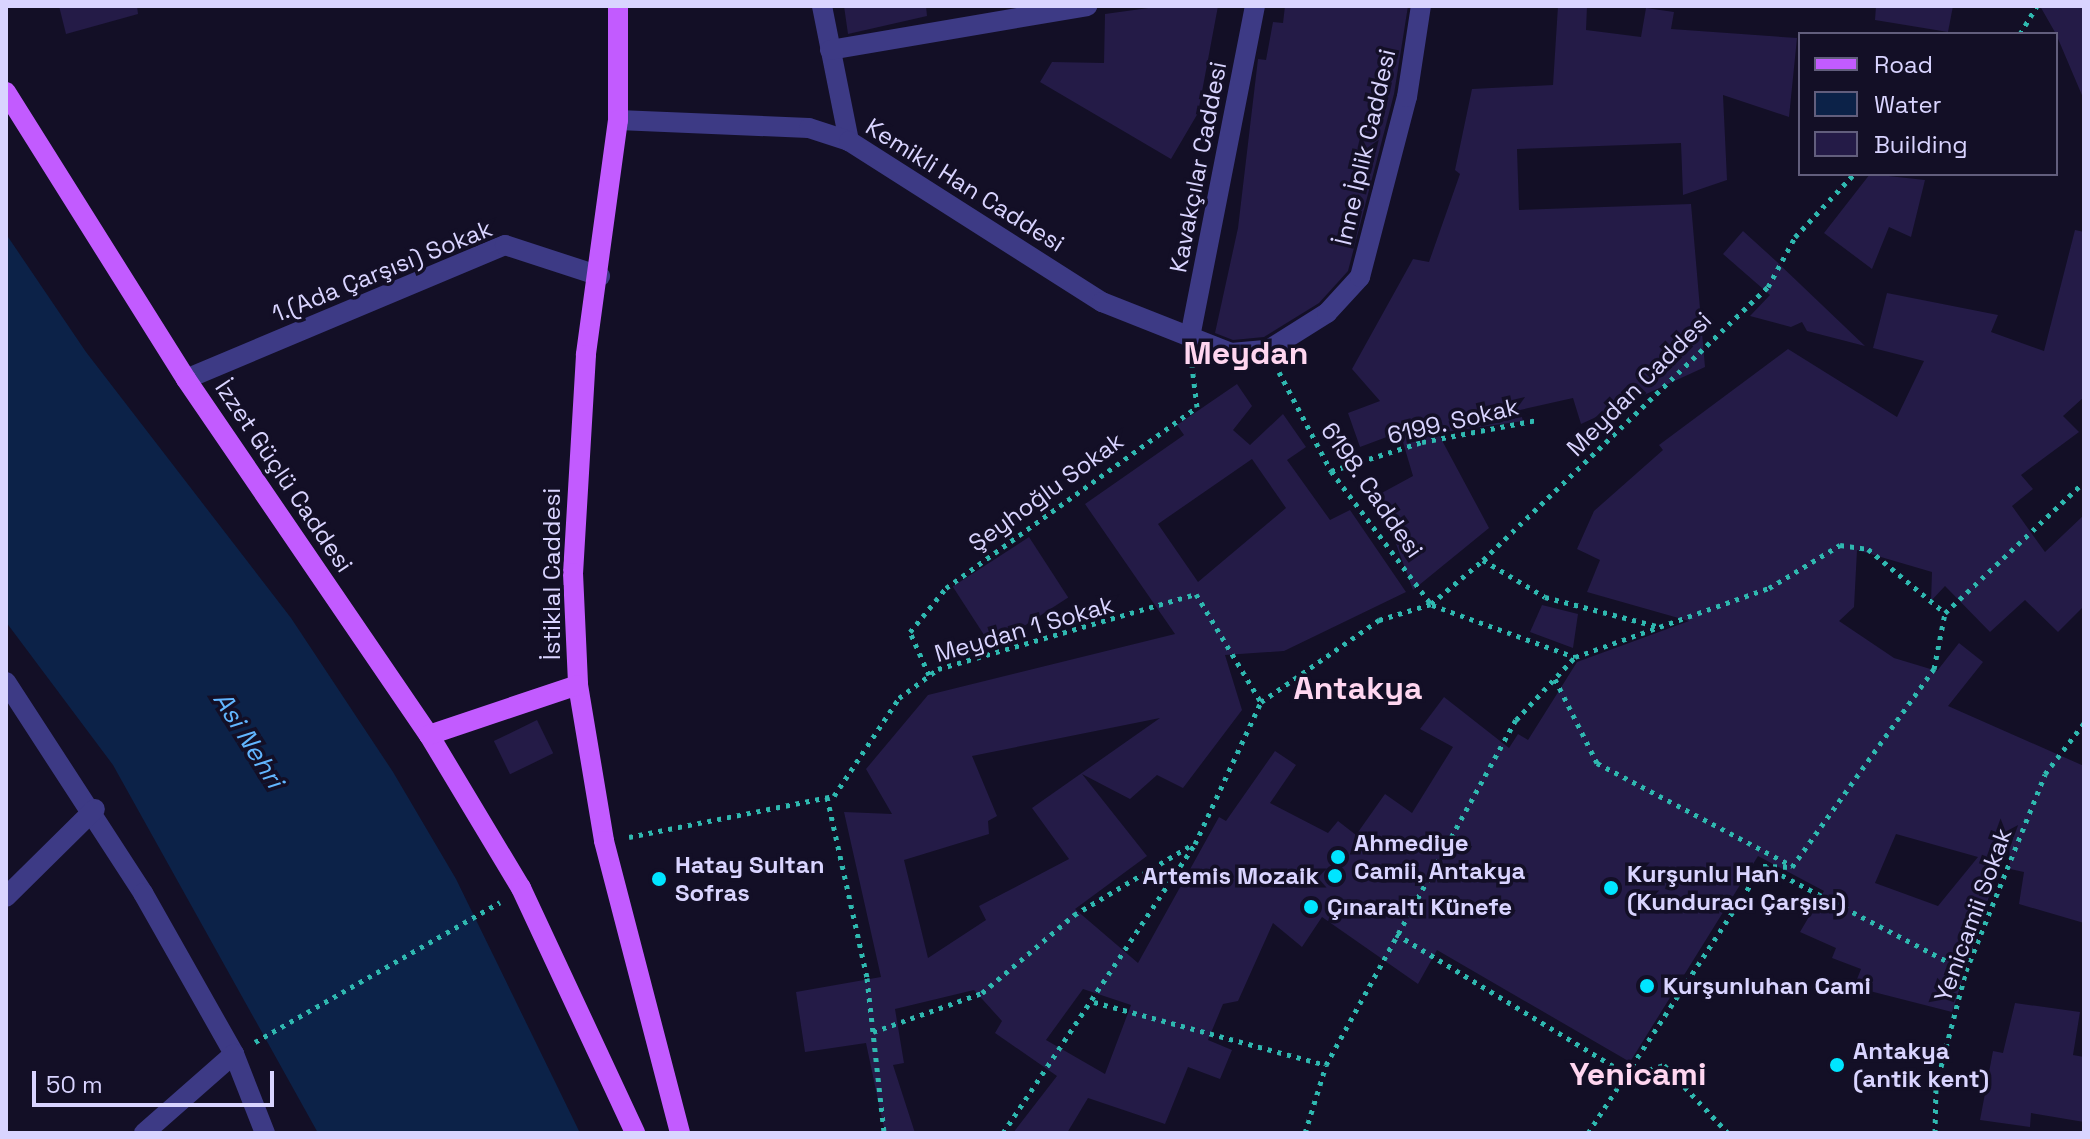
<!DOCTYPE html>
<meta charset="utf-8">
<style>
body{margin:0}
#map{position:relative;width:2090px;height:1139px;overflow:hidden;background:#130f26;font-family:"Space Grotesk",sans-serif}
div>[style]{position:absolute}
.water>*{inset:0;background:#0c2248}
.building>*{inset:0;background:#241b47;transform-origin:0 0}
.path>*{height:5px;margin-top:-2.5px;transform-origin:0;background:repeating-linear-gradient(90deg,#2fb8b0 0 4px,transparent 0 10px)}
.minor>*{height:20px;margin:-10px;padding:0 10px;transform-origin:10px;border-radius:10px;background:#3d3a85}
.primary>*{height:20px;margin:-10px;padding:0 10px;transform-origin:10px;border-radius:10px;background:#c25bff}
.dots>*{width:22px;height:22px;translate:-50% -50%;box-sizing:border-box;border:4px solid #130f26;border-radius:50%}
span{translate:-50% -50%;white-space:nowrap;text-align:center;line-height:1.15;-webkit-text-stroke:7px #130f26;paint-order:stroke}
.street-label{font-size:24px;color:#d9d4ff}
.poi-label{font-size:24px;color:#d9d4ff;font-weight:700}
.left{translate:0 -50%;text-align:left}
.right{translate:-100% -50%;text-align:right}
.water-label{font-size:26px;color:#62b6ff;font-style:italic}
.district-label{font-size:32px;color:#ffd6f0;font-weight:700}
.frame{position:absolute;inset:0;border:8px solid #d9d4ff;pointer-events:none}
.legend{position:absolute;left:1798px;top:32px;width:260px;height:144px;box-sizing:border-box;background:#130f26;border:2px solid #625e7d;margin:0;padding:10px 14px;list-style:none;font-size:24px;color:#d9d4ff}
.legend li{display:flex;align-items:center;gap:16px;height:40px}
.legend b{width:40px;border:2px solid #625e7d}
.scale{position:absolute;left:32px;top:1071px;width:242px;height:36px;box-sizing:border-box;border:4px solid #d9d4ff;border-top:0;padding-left:10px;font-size:24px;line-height:28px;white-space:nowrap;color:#d9d4ff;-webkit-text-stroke:6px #130f26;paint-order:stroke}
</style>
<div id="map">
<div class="water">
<i style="clip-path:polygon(6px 234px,86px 352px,291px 618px,393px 772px,456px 879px,580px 1133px,318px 1133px,113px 765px,6px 622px)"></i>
</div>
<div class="building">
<i style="clip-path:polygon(59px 6px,137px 6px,138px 14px,66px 34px)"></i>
<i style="clip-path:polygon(844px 6px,926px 6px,927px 16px,848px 34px)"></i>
<i style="clip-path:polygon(1163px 6px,1218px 6px,1198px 113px,1171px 159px,1040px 82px,1052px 62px,1104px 63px,1105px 14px)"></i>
<i style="clip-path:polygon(1285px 6px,1408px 6px,1394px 94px,1348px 271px,1319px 303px,1264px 337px,1233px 340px,1215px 333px,1238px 228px,1258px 59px,1266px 60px,1273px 22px,1283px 23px)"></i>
<i style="clip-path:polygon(1558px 6px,1587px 6px,1586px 30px,1641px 37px,1646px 8px,1674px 12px,1671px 29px,1797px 38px,1789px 117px,1723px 95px,1727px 180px,1683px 195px,1681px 143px,1517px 149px,1519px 210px,1691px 204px,1705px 367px,1581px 424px,1573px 398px,1520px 410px,1523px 421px,1438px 433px,1489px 528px,1413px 590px,1378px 495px,1413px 476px,1400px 432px,1360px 447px,1348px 413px,1380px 401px,1352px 369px,1413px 259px,1429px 262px,1460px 174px,1455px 170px,1472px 89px,1553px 85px)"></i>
<i style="clip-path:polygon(1876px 6px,1953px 6px,1948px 32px,1875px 20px)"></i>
<i style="clip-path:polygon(2040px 6px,2084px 6px,2084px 100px,2056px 34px)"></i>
<i style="clip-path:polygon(1870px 174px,1925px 180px,1911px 237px,1889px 227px,1872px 269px,1824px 233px)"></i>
<i style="clip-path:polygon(evenodd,2075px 230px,2084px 232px,2084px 397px,2063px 416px,2079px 432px,2021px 475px,2033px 489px,2012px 506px,2045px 552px,2084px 515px,2084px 606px,2058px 632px,2025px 600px,1990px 632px,1945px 586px,1931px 601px,1932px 572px,1857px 550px,1854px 607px,1839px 621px,1894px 658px,1937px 671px,1959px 643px,1983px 662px,1948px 706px,2084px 766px,2084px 923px,2019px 904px,2024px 872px,2010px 869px,2009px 834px,1952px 1012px,1854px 987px,1861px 969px,1832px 958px,1836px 948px,1800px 932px,1824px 891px,1758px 856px,1630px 1062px,1437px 950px,1418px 984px,1322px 917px,1302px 947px,1273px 923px,1238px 1001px,1223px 1004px,1208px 1040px,1232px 1050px,1220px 1079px,1188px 1067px,1165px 1124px,1088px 1098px,1067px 1133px,1013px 1133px,1057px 1076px,995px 1033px,1002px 1021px,974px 990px,895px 1009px,904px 1063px,893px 1065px,915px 1133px,885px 1133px,866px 1043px,805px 1052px,796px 992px,881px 977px,844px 812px,892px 814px,866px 769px,928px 695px,1175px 634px,1085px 504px,1184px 435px,1177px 425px,1237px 384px,1252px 406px,1233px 430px,1250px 445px,1283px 414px,1306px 447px,1287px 460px,1330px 520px,1350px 510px,1406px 592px,1284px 651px,1225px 655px,1242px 710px,1183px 788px,1157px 775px,1130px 799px,1082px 774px,1147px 856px,1075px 909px,1138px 963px,1219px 817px,1226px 821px,1275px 751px,1296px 765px,1270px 803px,1328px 833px,1338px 821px,1356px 835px,1385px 794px,1412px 813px,1453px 747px,1420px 729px,1444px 697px,1509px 748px,1518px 734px,1528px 740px,1577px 662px,1689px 621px,1587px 592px,1600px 560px,1577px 549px,1594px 511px,1663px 450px,1659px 445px,1788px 349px,1897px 417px,1924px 361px,1873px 348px,1887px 293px,1998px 315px,1991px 332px,2044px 351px,2075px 230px,1252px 459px,1286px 508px,1198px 582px,1158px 524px,1252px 459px,2075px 230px,1160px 718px,1032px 808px,1069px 859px,979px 906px,986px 920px,928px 958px,904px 860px,989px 834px,988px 821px,997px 816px,972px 756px,1160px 718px,2075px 230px,1896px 834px,1978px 857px,1938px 906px,1875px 883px,1896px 834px,2075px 230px,1083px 989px,1131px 1005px,1105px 1074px,1046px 1040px,1083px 989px)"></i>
<i style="clip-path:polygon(1743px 231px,1776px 261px,1865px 346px,1807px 331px,1802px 322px,1791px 327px,1750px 316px,1770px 295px,1723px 254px)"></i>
<i style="left:1029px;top:537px;width:72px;height:91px;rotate:57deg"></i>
<i style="clip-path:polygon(1542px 605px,1578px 614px,1573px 648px,1530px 632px)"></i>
<i style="left:537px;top:720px;width:37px;height:48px;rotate:64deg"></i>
<i style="clip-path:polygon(2015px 1003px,2080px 1012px,2073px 1055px,2084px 1057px,2084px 1122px,2031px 1113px,2030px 1127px,1980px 1120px,1993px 1051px,2003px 1053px)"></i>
</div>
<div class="path">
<i style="left:2020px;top:34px;width:33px;rotate:-59deg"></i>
<i style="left:1279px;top:372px;width:112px;rotate:62.3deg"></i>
<i style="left:1331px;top:471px;width:166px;rotate:53.1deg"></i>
<i style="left:1331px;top:471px;width:96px;rotate:-17.7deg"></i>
<i style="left:1422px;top:442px;width:117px;rotate:-10.8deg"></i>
<i style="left:1483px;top:560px;width:72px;rotate:30.8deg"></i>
<i style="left:1545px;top:597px;width:115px;rotate:14.6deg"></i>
<i style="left:1432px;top:605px;width:152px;rotate:20deg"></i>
<i style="left:929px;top:675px;width:47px;rotate:-113.8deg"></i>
<i style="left:910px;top:632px;width:57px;rotate:-50.7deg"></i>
<i style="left:946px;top:588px;width:309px;rotate:-35.8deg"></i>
<i style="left:1197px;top:407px;width:41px;rotate:-97deg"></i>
<i style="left:1555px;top:679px;width:94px;rotate:63.4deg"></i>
<i style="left:1597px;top:763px;width:221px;rotate:27.8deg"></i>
<i style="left:827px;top:797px;width:185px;rotate:77.5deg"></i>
<i style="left:867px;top:978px;width:156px;rotate:83.7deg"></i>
<i style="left:629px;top:837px;width:209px;rotate:-11.3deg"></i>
<i style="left:834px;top:796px;width:118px;rotate:-56.4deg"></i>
<i style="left:899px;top:698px;width:49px;rotate:-36.6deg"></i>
<i style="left:938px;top:669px;width:269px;rotate:-16.2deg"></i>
<i style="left:1196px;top:594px;width:126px;rotate:59deg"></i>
<i style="left:1764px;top:866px;width:228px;rotate:27.5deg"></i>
<i style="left:1396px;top:934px;width:274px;rotate:31.3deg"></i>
<i style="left:1630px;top:1076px;width:36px;rotate:-18deg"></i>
<i style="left:1664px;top:1065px;width:93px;rotate:46.7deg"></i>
<i style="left:1094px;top:1002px;width:240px;rotate:15.2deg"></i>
<i style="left:873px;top:1032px;width:116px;rotate:-19.7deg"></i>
<i style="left:982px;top:993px;width:121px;rotate:-40.3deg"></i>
<i style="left:1074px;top:915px;width:139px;rotate:-30.8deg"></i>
<i style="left:255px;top:1042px;width:282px;rotate:-29.7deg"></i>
<i style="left:1003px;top:1133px;width:347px;rotate:-56.4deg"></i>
<i style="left:1195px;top:844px;width:157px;rotate:-65.1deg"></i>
<i style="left:1261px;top:702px;width:144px;rotate:-34.8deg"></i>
<i style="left:1379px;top:620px;width:54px;rotate:-17.1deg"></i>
<i style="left:1431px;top:604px;width:68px;rotate:-40.2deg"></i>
<i style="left:1483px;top:560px;width:395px;rotate:-43.8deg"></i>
<i style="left:1768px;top:287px;width:57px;rotate:-61.6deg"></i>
<i style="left:1795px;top:237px;width:86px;rotate:-46.9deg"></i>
<i style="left:1305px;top:1133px;width:71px;rotate:-72.8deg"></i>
<i style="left:1326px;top:1065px;width:394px;rotate:-61.2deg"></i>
<i style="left:1516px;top:720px;width:86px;rotate:-46.9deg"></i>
<i style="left:1575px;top:657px;width:206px;rotate:-19.6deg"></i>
<i style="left:1769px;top:588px;width:83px;rotate:-31.2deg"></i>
<i style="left:1840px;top:545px;width:28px;rotate:8deg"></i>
<i style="left:1868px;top:549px;width:100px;rotate:39.7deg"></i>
<i style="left:1588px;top:1133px;width:319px;rotate:-56.8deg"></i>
<i style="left:1763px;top:866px;width:29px;rotate:2deg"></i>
<i style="left:1792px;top:867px;width:244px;rotate:-54.4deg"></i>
<i style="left:1934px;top:669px;width:57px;rotate:-78.9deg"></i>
<i style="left:1945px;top:613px;width:191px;rotate:-43.3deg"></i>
<i style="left:1935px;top:1133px;width:47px;rotate:-88.8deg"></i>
<i style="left:1936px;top:1086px;width:119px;rotate:-75.4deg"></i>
<i style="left:1966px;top:971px;width:212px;rotate:-68.1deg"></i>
<i style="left:2045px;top:774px;width:64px;rotate:-52.6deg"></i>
</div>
<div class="minor">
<i style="left:822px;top:6px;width:138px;rotate:78.7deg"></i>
<i style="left:830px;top:50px;width:261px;rotate:-9.7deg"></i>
<i style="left:618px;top:120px;width:191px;rotate:2.4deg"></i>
<i style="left:809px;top:128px;width:42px;rotate:18deg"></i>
<i style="left:849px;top:141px;width:300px;rotate:32.5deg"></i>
<i style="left:1102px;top:302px;width:139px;rotate:21.6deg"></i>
<i style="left:1231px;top:353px;width:37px;rotate:-5deg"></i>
<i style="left:1268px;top:350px;width:70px;rotate:-32.1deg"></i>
<i style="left:1327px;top:313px;width:49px;rotate:-47.5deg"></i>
<i style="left:1360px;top:277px;width:186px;rotate:-75.4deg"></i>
<i style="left:1407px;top:97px;width:92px;rotate:-81.3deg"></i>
<i style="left:1190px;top:337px;width:337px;rotate:-78.9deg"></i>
<i style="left:186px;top:379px;width:346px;rotate:-22.8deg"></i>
<i style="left:505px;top:245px;width:100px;rotate:18.1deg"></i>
<i style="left:6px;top:682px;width:252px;rotate:57deg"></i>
<i style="left:143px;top:893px;width:185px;rotate:60.5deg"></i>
<i style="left:234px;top:1054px;width:85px;rotate:68.6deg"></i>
<i style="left:6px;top:897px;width:125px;rotate:-44.7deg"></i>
<i style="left:144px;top:1133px;width:120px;rotate:-41.3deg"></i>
</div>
<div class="primary">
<i style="left:618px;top:6px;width:114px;rotate:90deg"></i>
<i style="left:618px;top:120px;width:237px;rotate:97.8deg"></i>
<i style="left:586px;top:355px;width:218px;rotate:93.4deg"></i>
<i style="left:573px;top:573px;width:112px;rotate:87.4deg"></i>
<i style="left:578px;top:685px;width:158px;rotate:80.5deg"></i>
<i style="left:604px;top:841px;width:302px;rotate:75.4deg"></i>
<i style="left:6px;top:92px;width:339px;rotate:57.9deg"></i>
<i style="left:186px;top:379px;width:431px;rotate:55.7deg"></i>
<i style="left:429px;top:735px;width:179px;rotate:59deg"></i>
<i style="left:521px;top:888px;width:270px;rotate:65deg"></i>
<i style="left:429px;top:735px;width:157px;rotate:-18.6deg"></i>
</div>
<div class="dots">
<i style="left:1338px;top:857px;background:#00e5ff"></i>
<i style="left:1335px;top:876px;background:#00e5ff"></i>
<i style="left:659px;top:879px;background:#00e5ff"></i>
<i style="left:1611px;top:888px;background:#00e5ff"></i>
<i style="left:1311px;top:907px;background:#00e5ff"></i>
<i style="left:1647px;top:986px;background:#00e5ff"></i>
<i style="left:1837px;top:1065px;background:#00e5ff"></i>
</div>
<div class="street-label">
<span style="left:1365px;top:147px;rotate:-77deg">İnne İplik Caddesi</span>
<span style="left:1198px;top:167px;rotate:-79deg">Kavakçılar Caddesi</span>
<span style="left:965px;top:185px;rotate:32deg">Kemikli Han Caddesi</span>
<span style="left:382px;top:271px;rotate:-22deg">1.(Ada Çarşısı) Sokak</span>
<span style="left:1639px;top:384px;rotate:-45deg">Meydan Caddesi</span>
<span style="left:1453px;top:421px;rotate:-13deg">6199. Sokak</span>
<span style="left:284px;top:476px;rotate:56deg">İzzet Güçlü Caddesi</span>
<span style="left:1372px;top:490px;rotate:55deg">6198. Caddesi</span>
<span style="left:1046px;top:492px;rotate:-36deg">Şeyhoğlu Sokak</span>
<span style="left:552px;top:574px;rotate:-90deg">İstiklal Caddesi</span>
<span style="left:1024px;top:629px;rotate:-16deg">Meydan 1 Sokak</span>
<span style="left:1973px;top:915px;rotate:-70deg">Yenicamii Sokak</span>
</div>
<div class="poi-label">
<span class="left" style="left:1354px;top:857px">Ahmediye<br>Camii, Antakya</span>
<span class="left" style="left:675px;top:879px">Hatay Sultan<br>Sofras</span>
<span class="left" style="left:1627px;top:888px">Kurşunlu Han<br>(Kunduracı Çarşısı)</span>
<span class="right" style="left:1319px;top:876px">Artemis Mozaik</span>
<span class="left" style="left:1327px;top:907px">Çınaraltı Künefe</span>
<span class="left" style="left:1663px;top:986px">Kurşunluhan Cami</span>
<span class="left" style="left:1853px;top:1065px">Antakya<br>(antik kent)</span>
</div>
<div class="water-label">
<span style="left:248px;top:740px;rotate:58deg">Asi Nehri</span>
</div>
<div class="district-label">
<span style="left:1246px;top:353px">Meydan</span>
<span style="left:1358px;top:688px">Antakya</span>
<span style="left:1638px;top:1074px">Yenicami</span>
</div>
<div class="frame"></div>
<ul class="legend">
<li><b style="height:10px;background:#c25bff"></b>Road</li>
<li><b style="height:22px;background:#0c2248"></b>Water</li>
<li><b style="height:22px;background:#241b47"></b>Building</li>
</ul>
<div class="scale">50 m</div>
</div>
